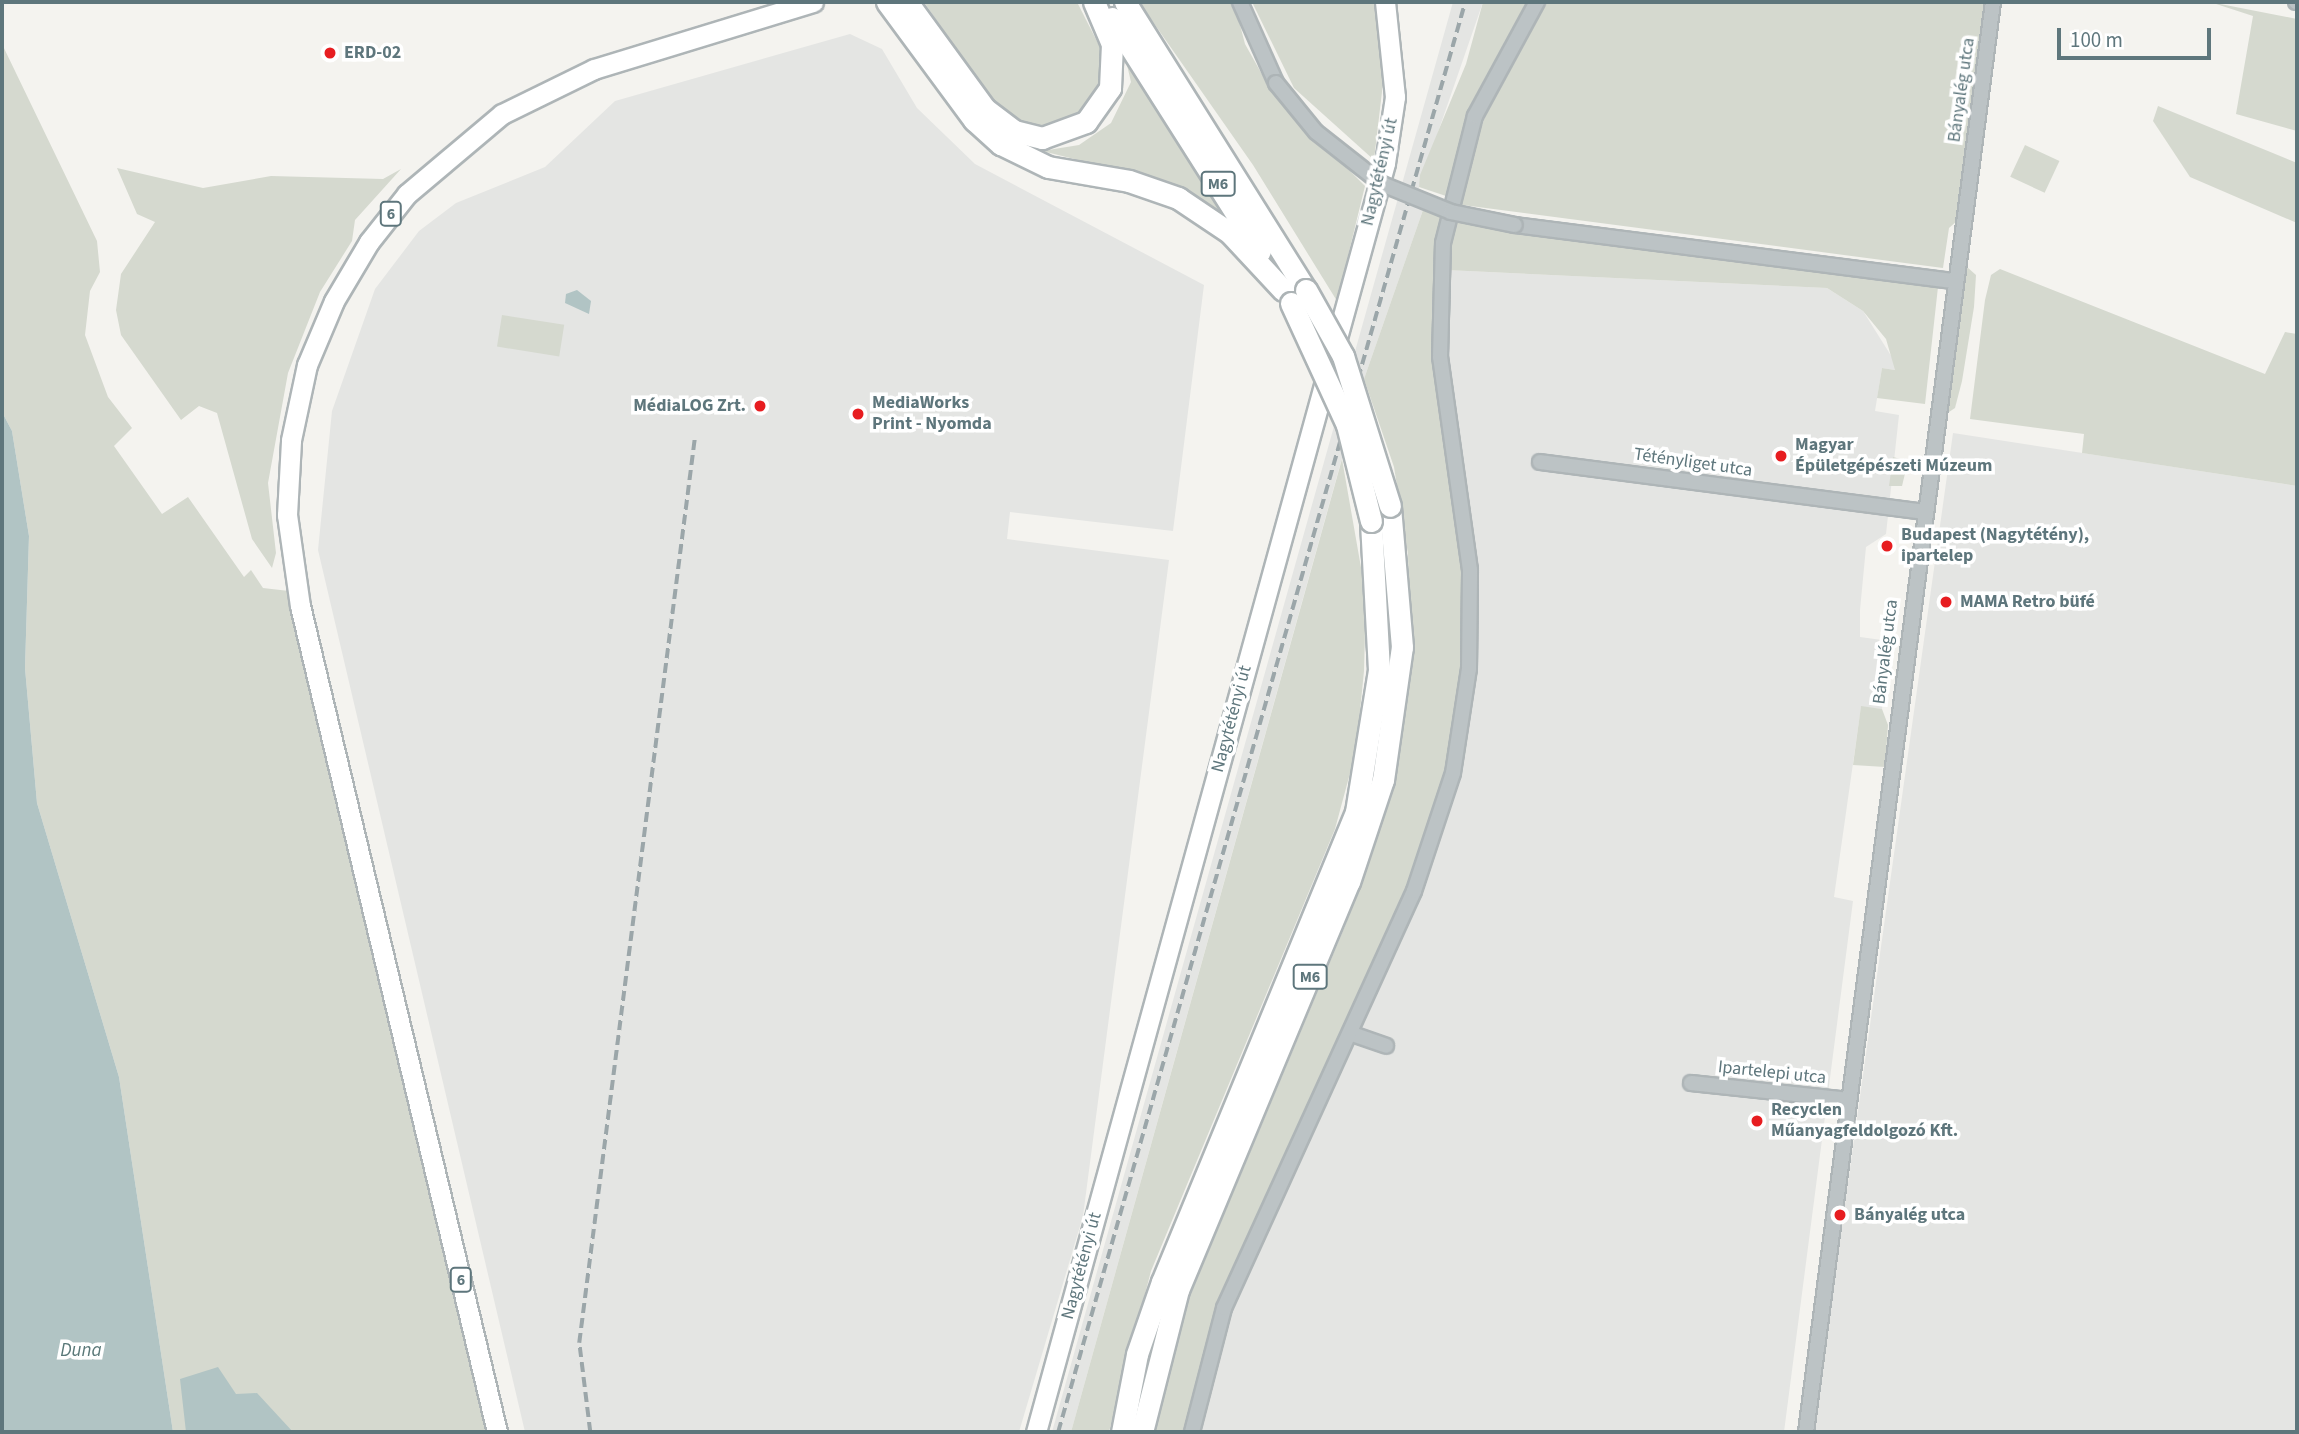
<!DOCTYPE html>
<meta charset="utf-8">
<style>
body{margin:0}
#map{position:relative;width:2299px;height:1434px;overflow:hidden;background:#f4f3ef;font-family:"Source Sans 3",sans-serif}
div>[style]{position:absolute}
.built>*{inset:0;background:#e4e5e3}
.green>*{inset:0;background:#d5d9cf;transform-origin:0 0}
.water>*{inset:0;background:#b1c4c4}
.roads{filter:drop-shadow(2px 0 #aeb5b7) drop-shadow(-2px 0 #aeb5b7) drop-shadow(0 2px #aeb5b7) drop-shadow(0 -2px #aeb5b7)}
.minor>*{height:14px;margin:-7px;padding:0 7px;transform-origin:7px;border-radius:7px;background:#bcc3c5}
.major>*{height:19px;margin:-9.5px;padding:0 9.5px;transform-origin:9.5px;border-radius:9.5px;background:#fff}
.highway>*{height:21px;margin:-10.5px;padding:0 10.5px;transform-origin:10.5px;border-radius:10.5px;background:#fff}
.rail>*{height:3.5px;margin-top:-1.75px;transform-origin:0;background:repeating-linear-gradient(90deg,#9ba6a9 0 10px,transparent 0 15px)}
.bridges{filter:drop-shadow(2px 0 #adb4b6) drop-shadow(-2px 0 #adb4b6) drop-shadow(0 2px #adb4b6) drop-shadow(0 -2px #adb4b6)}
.minor-bridge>*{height:14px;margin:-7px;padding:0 7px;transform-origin:7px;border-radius:7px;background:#bcc3c5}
.highway-bridge>*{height:21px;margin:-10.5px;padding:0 10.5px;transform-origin:10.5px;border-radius:10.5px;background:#fff}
.dots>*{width:19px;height:19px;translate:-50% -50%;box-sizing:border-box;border:4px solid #fff;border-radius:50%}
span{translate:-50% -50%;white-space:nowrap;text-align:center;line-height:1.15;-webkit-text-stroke:7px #fff;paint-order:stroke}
.shield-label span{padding:2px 5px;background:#fff;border:2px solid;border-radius:5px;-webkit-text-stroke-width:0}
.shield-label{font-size:16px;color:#5e767c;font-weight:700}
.poi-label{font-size:18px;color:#5e767c;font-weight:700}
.left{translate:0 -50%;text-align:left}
.right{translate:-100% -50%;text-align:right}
.street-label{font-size:18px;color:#5e767c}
.water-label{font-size:19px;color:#597878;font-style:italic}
.frame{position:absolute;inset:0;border:4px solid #5e767c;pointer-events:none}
.scale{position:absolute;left:2057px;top:28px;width:154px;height:32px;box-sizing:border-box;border:4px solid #5e767c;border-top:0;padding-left:9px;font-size:21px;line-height:24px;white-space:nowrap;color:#5e767c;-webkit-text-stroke:5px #fff;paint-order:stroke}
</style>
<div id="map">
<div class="built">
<i style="clip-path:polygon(1453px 2px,1483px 2px,1419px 187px,1423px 210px,1364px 379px,1071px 1432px,1052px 1432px)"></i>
<i style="clip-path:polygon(850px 34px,882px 49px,917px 108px,975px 164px,1204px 285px,1173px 531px,1010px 512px,1007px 539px,1169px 560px,1083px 1216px,1019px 1432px,525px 1432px,318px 550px,332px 411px,375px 289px,419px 231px,456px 203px,545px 167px,615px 101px)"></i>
<i style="clip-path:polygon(1446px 270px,1827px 288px,1863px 311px,1895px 362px,1895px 370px,1882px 368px,1875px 411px,1899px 415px,1886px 534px,1866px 547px,1860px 610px,1860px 637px,1889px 641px,1882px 709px,1861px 707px,1834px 897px,1853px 901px,1784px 1432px,1198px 1432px,1219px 1337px,1238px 1291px,1339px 1077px,1418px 894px,1453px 792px,1472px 691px,1446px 379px)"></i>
<i style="clip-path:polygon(1953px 433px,2297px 486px,2297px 1432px,1813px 1432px)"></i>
</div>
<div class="green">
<i style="clip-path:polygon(924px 2px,1077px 2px,1105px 57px,1105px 85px,1081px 117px,1035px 129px,1013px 121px,990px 99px)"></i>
<i style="clip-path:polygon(1139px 2px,1234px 2px,1245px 44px,1273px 94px,1365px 186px,1337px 301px,1253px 165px)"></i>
<i style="clip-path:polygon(1252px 2px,1376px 2px,1387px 49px,1374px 160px,1294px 88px)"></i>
<i style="clip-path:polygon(1483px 2px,1528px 2px,1471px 111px,1446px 196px,1419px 187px,1420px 175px,1466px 64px)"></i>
<i style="clip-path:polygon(1544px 2px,1988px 2px,1958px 220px,1949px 228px,1943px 268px,1455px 204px,1494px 90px)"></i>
<i style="clip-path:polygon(2210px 2px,2297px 19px,2297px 131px,2236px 114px,2253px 16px)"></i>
<i style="clip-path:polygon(2px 44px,97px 241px,100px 272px,90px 291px,85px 335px,108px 397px,132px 428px,114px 446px,162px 514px,188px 497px,244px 577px,251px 570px,263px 588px,289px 591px,489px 1432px,173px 1432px,119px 1077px,37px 803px,25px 668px,29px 536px,12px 431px,2px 412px)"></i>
<i style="clip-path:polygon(1127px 65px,1227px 218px,1155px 179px,1042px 151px,1079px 145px,1111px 123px,1131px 82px)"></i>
<i style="clip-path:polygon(2158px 106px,2297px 163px,2297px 223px,2190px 177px,2153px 121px)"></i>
<i style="left:2025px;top:145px;width:38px;height:35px;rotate:25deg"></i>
<i style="clip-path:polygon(117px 168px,203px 188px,271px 176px,383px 179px,401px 169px,355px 220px,352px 241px,320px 292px,288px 373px,268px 483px,276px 553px,272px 568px,252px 539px,217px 413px,199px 406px,181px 420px,121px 335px,116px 310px,121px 274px,155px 222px,137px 214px)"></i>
<i style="clip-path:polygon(1423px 210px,1442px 217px,1433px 335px,1466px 576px,1466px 628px,1444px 783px,1405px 897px,1208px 1334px,1186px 1432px,1154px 1432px,1183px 1312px,1345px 926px,1393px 784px,1410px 678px,1408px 554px,1394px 467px,1364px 379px)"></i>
<i style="clip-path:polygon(1453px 219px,1938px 287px,1925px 404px,1877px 398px,1882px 368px,1895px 370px,1886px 339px,1863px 311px,1827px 288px,1446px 270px)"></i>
<i style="clip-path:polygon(1967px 267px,1976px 275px,1974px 307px,1962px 381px,1955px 408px,1946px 414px,1961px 270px)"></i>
<i style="clip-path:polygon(2000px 269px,2265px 374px,2285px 332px,2297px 334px,2297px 486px,2082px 453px,2084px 434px,1970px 419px,1985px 300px,1991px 275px)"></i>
<i style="left:502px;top:315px;width:63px;height:32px;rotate:9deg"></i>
<i style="clip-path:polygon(1893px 457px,1908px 461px,1902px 486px,1889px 486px)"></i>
<i style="clip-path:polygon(1342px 459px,1366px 596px,1364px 671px,1356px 751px,1335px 829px,1151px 1271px,1109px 1432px,1071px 1432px)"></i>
<i style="clip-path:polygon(1861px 706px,1882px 709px,1888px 725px,1885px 767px,1853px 765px)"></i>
</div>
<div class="water">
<i style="clip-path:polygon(577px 290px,591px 301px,589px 314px,565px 303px,566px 294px)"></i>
<i style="clip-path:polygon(2px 412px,12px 431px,29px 536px,25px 668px,37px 803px,119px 1077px,173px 1432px,2px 1432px)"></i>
<i style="clip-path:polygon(218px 1367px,236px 1394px,257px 1393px,293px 1432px,186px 1432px,180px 1379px)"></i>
</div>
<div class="roads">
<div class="minor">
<i style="left:1240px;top:2px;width:89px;rotate:66deg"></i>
<i style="left:2296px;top:2px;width:1px"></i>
<i style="left:1515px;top:225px;width:444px;rotate:7.3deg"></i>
<i style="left:1540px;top:462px;width:387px;rotate:7.4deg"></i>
<i style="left:1352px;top:1034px;width:36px;rotate:19deg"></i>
<i style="left:1691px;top:1083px;width:159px;rotate:6.1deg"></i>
<i style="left:1192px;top:1432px;width:128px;rotate:-75.5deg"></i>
<i style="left:1224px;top:1308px;width:458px;rotate:-65.5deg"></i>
<i style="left:1414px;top:891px;width:124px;rotate:-71.7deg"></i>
<i style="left:1453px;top:773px;width:105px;rotate:-81.3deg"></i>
<i style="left:1469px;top:669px;width:99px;rotate:-89.4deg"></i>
<i style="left:1470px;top:570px;width:215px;rotate:-98deg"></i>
<i style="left:1440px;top:357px;width:114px;rotate:-88.5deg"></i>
<i style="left:1443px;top:243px;width:131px;rotate:-75.9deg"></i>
<i style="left:1475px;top:116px;width:130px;rotate:-61.5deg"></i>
<i style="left:1806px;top:1432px;width:1442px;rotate:-82.55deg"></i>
</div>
<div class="major">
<i style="left:497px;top:1432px;width:849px;rotate:-103.41deg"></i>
<i style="left:300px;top:606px;width:92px;rotate:-98.1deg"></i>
<i style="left:287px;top:515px;width:75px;rotate:-86.9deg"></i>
<i style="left:291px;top:440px;width:77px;rotate:-78deg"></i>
<i style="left:307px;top:365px;width:69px;rotate:-67.1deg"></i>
<i style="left:334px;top:301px;width:69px;rotate:-59.3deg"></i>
<i style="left:369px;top:242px;width:61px;rotate:-51.6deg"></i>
<i style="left:407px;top:194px;width:124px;rotate:-40.1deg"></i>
<i style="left:502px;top:114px;width:102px;rotate:-26.1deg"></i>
<i style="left:594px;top:69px;width:229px;rotate:-17deg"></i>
<i style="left:1036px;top:1432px;width:1316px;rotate:-74.62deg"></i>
<i style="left:1385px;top:163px;width:67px;rotate:-81.4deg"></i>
<i style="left:1395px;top:97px;width:96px;rotate:-96deg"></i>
</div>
<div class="highway">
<i style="left:887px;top:2px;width:147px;rotate:53.6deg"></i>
<i style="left:974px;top:120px;width:36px;rotate:42deg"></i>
<i style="left:1001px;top:144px;width:52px;rotate:26.1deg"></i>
<i style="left:1048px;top:167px;width:82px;rotate:9.8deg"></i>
<i style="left:1129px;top:181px;width:52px;rotate:19.1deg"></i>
<i style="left:1178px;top:198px;width:63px;rotate:33.9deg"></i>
<i style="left:1230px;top:233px;width:78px;rotate:47.1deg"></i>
<i style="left:907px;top:2px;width:132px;rotate:53.9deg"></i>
<i style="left:985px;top:109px;width:36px;rotate:37deg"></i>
<i style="left:1014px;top:131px;width:29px;rotate:14deg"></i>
<i style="left:1042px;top:138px;width:47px;rotate:-20deg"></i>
<i style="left:1086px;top:122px;width:42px;rotate:-54.8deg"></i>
<i style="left:1110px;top:88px;width:44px;rotate:-87.4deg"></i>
<i style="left:1112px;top:44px;width:46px;rotate:-113.2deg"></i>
<i style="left:1125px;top:2px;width:340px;rotate:57.9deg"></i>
<i style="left:1112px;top:18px;width:276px;rotate:57.6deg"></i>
<i style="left:1122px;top:1432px;width:79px;rotate:-79.1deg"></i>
<i style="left:1137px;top:1354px;width:76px;rotate:-70.9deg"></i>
<i style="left:1162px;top:1282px;width:508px;rotate:-67.57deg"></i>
<i style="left:1356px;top:812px;width:144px;rotate:-80.8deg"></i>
<i style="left:1379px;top:670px;width:149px;rotate:-93.1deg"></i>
<i style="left:1142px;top:1432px;width:146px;rotate:-75.8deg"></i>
<i style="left:1178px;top:1290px;width:442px;rotate:-67.3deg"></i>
<i style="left:1349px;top:882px;width:108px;rotate:-71.6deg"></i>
<i style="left:1383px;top:780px;width:134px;rotate:-81.9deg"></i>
<i style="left:1402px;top:647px;width:142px;rotate:-94.9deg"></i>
</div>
</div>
<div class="rail">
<i style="left:590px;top:1432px;width:90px;rotate:-97deg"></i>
<i style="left:579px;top:1343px;width:915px;rotate:-82.72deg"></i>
<i style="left:1058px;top:1432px;width:1487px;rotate:-74.11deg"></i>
</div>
<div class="bridges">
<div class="minor-bridge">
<i style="left:1276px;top:83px;width:63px;rotate:50.8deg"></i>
<i style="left:1316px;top:132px;width:84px;rotate:38.2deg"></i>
<i style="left:1382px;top:184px;width:74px;rotate:22.1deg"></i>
<i style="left:1451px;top:212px;width:65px;rotate:11.5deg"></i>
</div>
<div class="highway-bridge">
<i style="left:1306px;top:290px;width:76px;rotate:60.7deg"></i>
<i style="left:1343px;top:356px;width:157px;rotate:72.6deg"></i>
<i style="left:1291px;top:303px;width:134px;rotate:65.3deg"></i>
<i style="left:1347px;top:425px;width:99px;rotate:76deg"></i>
</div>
</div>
<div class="dots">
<i style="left:330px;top:53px;background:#e71d20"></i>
<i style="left:760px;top:406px;background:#e71d20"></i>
<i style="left:858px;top:414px;background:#e71d20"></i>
<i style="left:1781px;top:456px;background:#e71d20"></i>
<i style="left:1887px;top:546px;background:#e71d20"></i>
<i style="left:1946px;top:602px;background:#e71d20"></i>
<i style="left:1757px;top:1121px;background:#e71d20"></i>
<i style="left:1840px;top:1215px;background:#e71d20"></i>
</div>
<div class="shield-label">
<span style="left:1218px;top:184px">M6</span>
<span style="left:391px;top:214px">6</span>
<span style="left:1310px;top:977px">M6</span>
<span style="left:461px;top:1280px">6</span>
</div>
<div class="poi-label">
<span class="left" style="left:344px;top:53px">ERD-02</span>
<span class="left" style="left:872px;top:414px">MediaWorks<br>Print - Nyomda</span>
<span class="right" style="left:746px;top:406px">MédiaLOG Zrt.</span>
<span class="left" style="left:1795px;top:456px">Magyar<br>Épületgépészeti Múzeum</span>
<span class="left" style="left:1901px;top:546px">Budapest (Nagytétény),<br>ipartelep</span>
<span class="left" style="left:1960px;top:602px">MAMA Retro büfé</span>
<span class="left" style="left:1771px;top:1121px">Recyclen<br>Műanyagfeldolgozó Kft.</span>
<span class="left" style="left:1854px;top:1215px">Bányalég utca</span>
</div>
<div class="street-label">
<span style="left:1962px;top:90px;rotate:-82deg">Bányalég utca</span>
<span style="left:1380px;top:172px;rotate:-77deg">Nagytétényi út</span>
<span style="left:1693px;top:463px;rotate:8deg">Tétényliget utca</span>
<span style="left:1886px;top:652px;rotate:-83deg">Bányalég utca</span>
<span style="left:1232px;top:719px;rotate:-75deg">Nagytétényi út</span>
<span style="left:1772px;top:1073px;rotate:6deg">Ipartelepi utca</span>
<span style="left:1082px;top:1266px;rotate:-75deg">Nagytétényi út</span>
</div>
<div class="water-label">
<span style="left:81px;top:1351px">Duna</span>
</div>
<div class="frame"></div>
<div class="scale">100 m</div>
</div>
